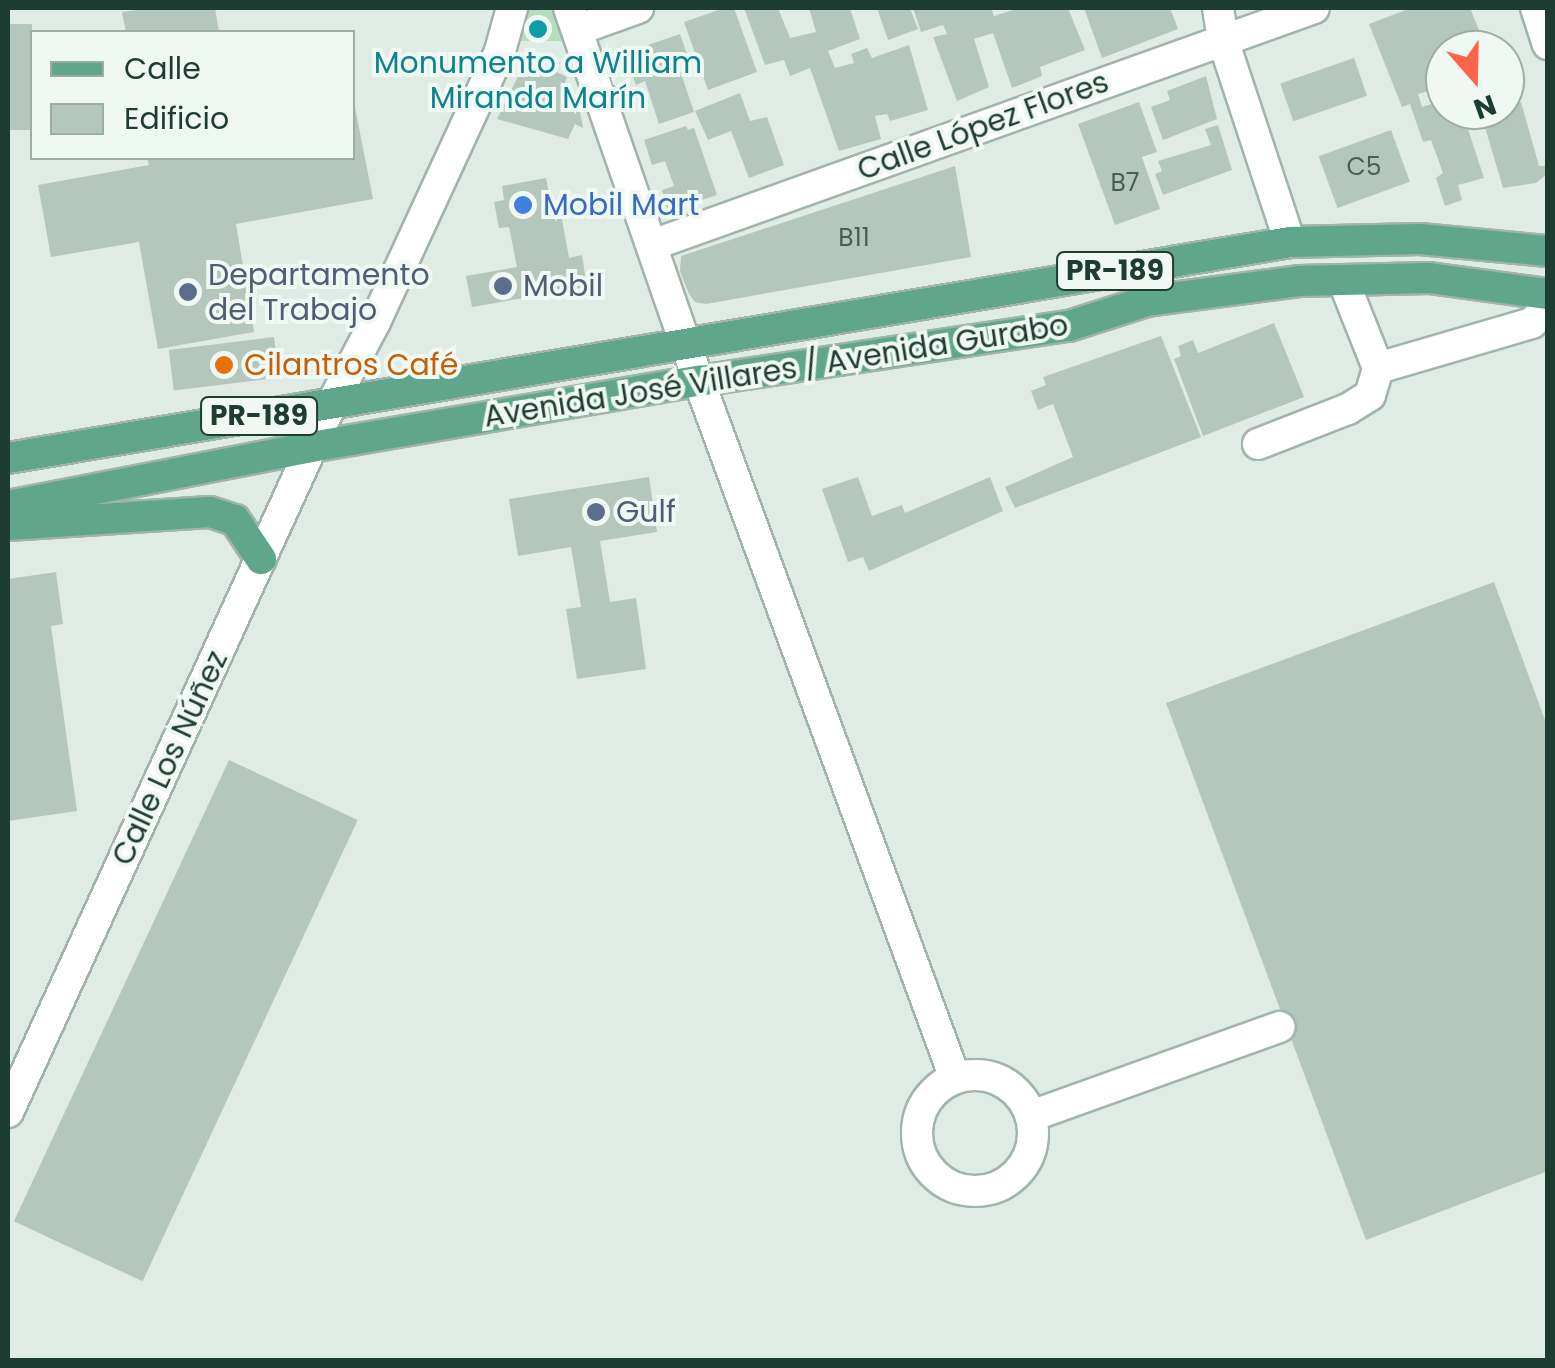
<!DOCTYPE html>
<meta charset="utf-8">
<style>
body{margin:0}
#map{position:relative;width:1555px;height:1368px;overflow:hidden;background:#dfece5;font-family:Poppins,sans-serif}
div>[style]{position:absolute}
.green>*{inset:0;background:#b5dfbc}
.building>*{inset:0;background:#b4c7bd;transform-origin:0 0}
.roads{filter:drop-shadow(2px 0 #a1b4ac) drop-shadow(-2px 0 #a1b4ac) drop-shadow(0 2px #a1b4ac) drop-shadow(0 -2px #a1b4ac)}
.minor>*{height:30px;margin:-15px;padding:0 15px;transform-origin:15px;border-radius:15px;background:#fff}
.minor>.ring{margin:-15px;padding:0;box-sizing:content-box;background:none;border:30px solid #fff;border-radius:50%}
.major>*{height:30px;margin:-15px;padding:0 15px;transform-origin:15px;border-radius:15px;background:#5fa68c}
.dots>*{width:28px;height:28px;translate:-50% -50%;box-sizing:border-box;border:5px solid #f0f8f3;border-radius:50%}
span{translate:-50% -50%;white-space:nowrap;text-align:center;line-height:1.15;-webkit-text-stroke:8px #f0f8f3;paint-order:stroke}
.number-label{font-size:25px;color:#446055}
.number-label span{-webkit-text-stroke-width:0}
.shield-label span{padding:2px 8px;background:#f0f8f3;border:2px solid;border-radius:8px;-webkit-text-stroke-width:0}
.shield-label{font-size:28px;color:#1e3d32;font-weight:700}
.culture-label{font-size:30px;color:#0d838f}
.street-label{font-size:30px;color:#1e3d32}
.shop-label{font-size:30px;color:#366cbe}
.left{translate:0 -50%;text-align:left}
.service-label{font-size:30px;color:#4e5e75}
.food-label{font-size:30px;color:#c56008}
.frame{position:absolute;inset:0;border:10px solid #1e3d32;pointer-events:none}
.legend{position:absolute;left:30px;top:30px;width:325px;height:130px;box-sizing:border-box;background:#f0f8f3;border:2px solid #9cada6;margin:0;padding:12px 18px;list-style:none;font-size:30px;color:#1e3d32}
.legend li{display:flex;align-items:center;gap:20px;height:50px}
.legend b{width:50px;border:2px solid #9cada6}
.north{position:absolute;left:1425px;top:30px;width:100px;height:100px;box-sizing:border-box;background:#f0f8f3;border:2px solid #9cada6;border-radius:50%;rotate:160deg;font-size:28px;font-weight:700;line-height:40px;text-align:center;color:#1e3d32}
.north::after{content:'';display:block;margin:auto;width:35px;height:45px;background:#ff634a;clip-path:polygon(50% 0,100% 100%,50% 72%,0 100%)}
</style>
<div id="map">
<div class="green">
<i style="clip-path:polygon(523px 8px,552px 8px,564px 41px,516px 41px)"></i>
</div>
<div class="building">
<i style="clip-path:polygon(150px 8px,215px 8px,219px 32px,126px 32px,122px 12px)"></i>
<i style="clip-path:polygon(724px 8px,734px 8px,757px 72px,708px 90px,684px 22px)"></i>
<i style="clip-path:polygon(744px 8px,778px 8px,790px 38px,816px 32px,809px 8px,850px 8px,860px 39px,828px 51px,835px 68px,854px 63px,851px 54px,867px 48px,872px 58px,909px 45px,928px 110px,890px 121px,887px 114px,875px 116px,881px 139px,839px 151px,810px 68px,790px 76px,784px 60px,765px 65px)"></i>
<i style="clip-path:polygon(877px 8px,910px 8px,918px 29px,888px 40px)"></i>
<i style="clip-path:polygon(913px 8px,991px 8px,994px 16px,1020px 8px,1068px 8px,1085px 50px,1040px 67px,1042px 76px,1012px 88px,993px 33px,974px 39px,989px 87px,957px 101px,933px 37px,947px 34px,943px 25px,921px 32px)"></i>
<i style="clip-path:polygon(1084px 8px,1170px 8px,1178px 29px,1102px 58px)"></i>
<i style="clip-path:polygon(evenodd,1411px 8px,1470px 8px,1481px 35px,1475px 37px,1479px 50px,1445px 50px,1445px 110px,1505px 110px,1505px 105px,1521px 102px,1539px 166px,1546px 166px,1547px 174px,1536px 183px,1503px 188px,1484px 124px,1473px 126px,1468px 116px,1464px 117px,1484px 178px,1458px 185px,1462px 200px,1445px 206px,1436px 178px,1443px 173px,1431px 140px,1423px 142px,1410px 104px,1402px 107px,1369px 24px,1411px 8px,1439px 88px,1442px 101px,1422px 107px,1418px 94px,1439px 88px)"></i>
<i style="left:32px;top:24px;width:106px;height:24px;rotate:90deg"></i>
<i style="clip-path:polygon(680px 34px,688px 57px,677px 61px,694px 112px,659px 124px,645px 81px,636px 85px,625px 53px)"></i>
<i style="clip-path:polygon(527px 58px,567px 77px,562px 92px,572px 95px,568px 106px,580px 111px,583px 128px,575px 124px,568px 139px,497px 119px)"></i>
<i style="left:1354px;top:58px;width:40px;height:78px;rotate:71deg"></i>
<i style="clip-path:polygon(1206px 76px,1217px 119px,1163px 140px,1151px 107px,1170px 100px,1167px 91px)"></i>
<i style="clip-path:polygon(352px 92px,373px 199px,236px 224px,254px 332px,158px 349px,139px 242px,51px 257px,38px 185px,149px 165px,147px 158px,352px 158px)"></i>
<i style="clip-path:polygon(740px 93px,750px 121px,767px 117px,784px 165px,749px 178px,731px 131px,708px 140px,695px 111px)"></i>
<i style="clip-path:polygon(1139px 102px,1157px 152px,1142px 157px,1160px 209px,1115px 225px,1078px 124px)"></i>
<i style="clip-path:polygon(1218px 125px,1232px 170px,1163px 195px,1155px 174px,1162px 171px,1158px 161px,1211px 145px,1205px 129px)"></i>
<i style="clip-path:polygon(686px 126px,688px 130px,694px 128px,717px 195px,668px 211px,662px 190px,674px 186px,665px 161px,652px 165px,644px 140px)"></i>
<i style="left:1391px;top:130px;width:55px;height:77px;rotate:70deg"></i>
<i style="clip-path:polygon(955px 166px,971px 257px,706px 304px,695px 302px,689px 294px,680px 271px,681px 256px)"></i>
<i style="clip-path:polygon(546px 178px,552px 209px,560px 208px,569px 258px,582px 255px,587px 287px,472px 307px,466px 276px,517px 267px,509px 227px,499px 228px,494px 202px,504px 200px,502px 186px)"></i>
<i style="clip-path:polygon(1274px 323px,1304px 397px,1203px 436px,1174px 359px,1181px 356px,1178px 346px,1193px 340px,1198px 353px)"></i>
<i style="clip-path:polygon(1161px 336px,1201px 437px,1015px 508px,1005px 487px,1073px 457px,1053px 404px,1038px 410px,1031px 391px,1046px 385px,1043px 377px)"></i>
<i style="left:274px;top:337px;width:41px;height:106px;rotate:83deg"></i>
<i style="clip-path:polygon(649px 477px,657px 532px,600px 541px,610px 602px,636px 598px,646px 669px,577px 679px,566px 609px,581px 607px,571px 547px,518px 556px,509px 499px)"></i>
<i style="clip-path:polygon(858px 477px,872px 516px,902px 505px,905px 513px,990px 477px,1003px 511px,869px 571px,863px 557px,848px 562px,822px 489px)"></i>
<i style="clip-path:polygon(56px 572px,63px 624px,51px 626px,77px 811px,8px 821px,8px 579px)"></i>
<i style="clip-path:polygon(1494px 582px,1548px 728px,1548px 1171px,1366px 1240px,1166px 703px)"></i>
<i style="left:229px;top:760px;width:142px;height:509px;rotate:25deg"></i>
</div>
<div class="roads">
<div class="minor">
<i style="left:569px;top:8px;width:355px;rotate:70.9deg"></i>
<i style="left:685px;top:343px;width:783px;rotate:69.83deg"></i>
<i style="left:1218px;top:8px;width:32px;rotate:81deg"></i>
<i style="left:1223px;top:40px;width:213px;rotate:71.7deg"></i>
<i style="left:1536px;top:8px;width:38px;rotate:72deg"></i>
<i style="left:577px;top:30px;width:65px;rotate:-19.8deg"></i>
<i style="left:652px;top:245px;width:703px;rotate:-19.7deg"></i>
<i style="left:1343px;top:280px;width:95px;rotate:68.3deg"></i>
<i style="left:1378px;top:368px;width:160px;rotate:-16.3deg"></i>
<i style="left:1532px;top:323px;width:23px;rotate:-45deg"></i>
<i style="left:1258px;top:444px;width:97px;rotate:-21.3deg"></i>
<i style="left:1348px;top:409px;width:26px;rotate:-32deg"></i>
<i style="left:1370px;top:395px;width:28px;rotate:-73deg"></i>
<i class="ring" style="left:917px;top:1075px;width:86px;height:86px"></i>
<i style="left:8px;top:1112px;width:771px;rotate:-65.46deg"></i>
<i style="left:328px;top:411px;width:101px;rotate:-62.2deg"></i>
<i style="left:375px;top:322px;width:298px;rotate:-65.2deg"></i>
<i style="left:500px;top:51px;width:45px;rotate:-74.4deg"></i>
<i style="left:1031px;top:1116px;width:264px;rotate:-19.7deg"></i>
</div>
<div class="major">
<i style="left:8px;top:458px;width:1300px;rotate:-9.56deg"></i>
<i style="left:1290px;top:242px;width:130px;rotate:-1.3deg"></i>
<i style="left:1420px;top:239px;width:129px;rotate:5.4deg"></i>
<i style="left:8px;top:506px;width:309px;rotate:-11deg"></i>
<i style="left:311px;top:447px;width:394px;rotate:-9.7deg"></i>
<i style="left:699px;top:381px;width:374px;rotate:-8.5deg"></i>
<i style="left:1069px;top:326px;width:82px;rotate:-17.8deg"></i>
<i style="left:1147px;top:301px;width:153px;rotate:-7.5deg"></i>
<i style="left:1299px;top:281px;width:130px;rotate:-1.3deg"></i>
<i style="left:1429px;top:278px;width:120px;rotate:7.7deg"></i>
<i style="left:8px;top:525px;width:202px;rotate:-3.7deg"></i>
<i style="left:210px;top:512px;width:26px;rotate:18deg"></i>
<i style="left:235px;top:520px;width:47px;rotate:56.3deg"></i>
</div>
</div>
<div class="dots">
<i style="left:538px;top:29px;background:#0f9aa8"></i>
<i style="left:523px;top:205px;background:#3f7fe0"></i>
<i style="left:503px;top:286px;background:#5c6f8a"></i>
<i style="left:188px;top:292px;background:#5c6f8a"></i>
<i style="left:224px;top:365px;background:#e8710a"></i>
<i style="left:596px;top:512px;background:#5c6f8a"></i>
</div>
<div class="number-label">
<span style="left:1364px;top:167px">C5</span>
<span style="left:1125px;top:183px">B7</span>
<span style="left:854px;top:238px">B11</span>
</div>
<div class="shield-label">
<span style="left:1115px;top:271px">PR-189</span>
<span style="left:259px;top:416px">PR-189</span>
</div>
<div class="culture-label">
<span style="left:538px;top:80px">Monumento a William<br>Miranda Marín</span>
</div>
<div class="street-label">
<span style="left:983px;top:126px;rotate:-20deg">Calle López Flores</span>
<span style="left:776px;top:371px;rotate:-9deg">Avenida José Villares / Avenida Gurabo</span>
<span style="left:170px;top:758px;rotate:-65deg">Calle Los Núñez</span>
</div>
<div class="shop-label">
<span class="left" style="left:543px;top:205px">Mobil Mart</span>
</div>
<div class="service-label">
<span class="left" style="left:208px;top:292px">Departamento<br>del Trabajo</span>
<span class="left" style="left:523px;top:286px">Mobil</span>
<span class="left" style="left:616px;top:512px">Gulf</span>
</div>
<div class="food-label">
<span class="left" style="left:244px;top:365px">Cilantros Café</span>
</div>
<div class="frame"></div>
<ul class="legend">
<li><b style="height:12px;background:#5fa68c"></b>Calle</li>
<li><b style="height:28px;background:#b4c7bd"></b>Edificio</li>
</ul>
<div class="north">N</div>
</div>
